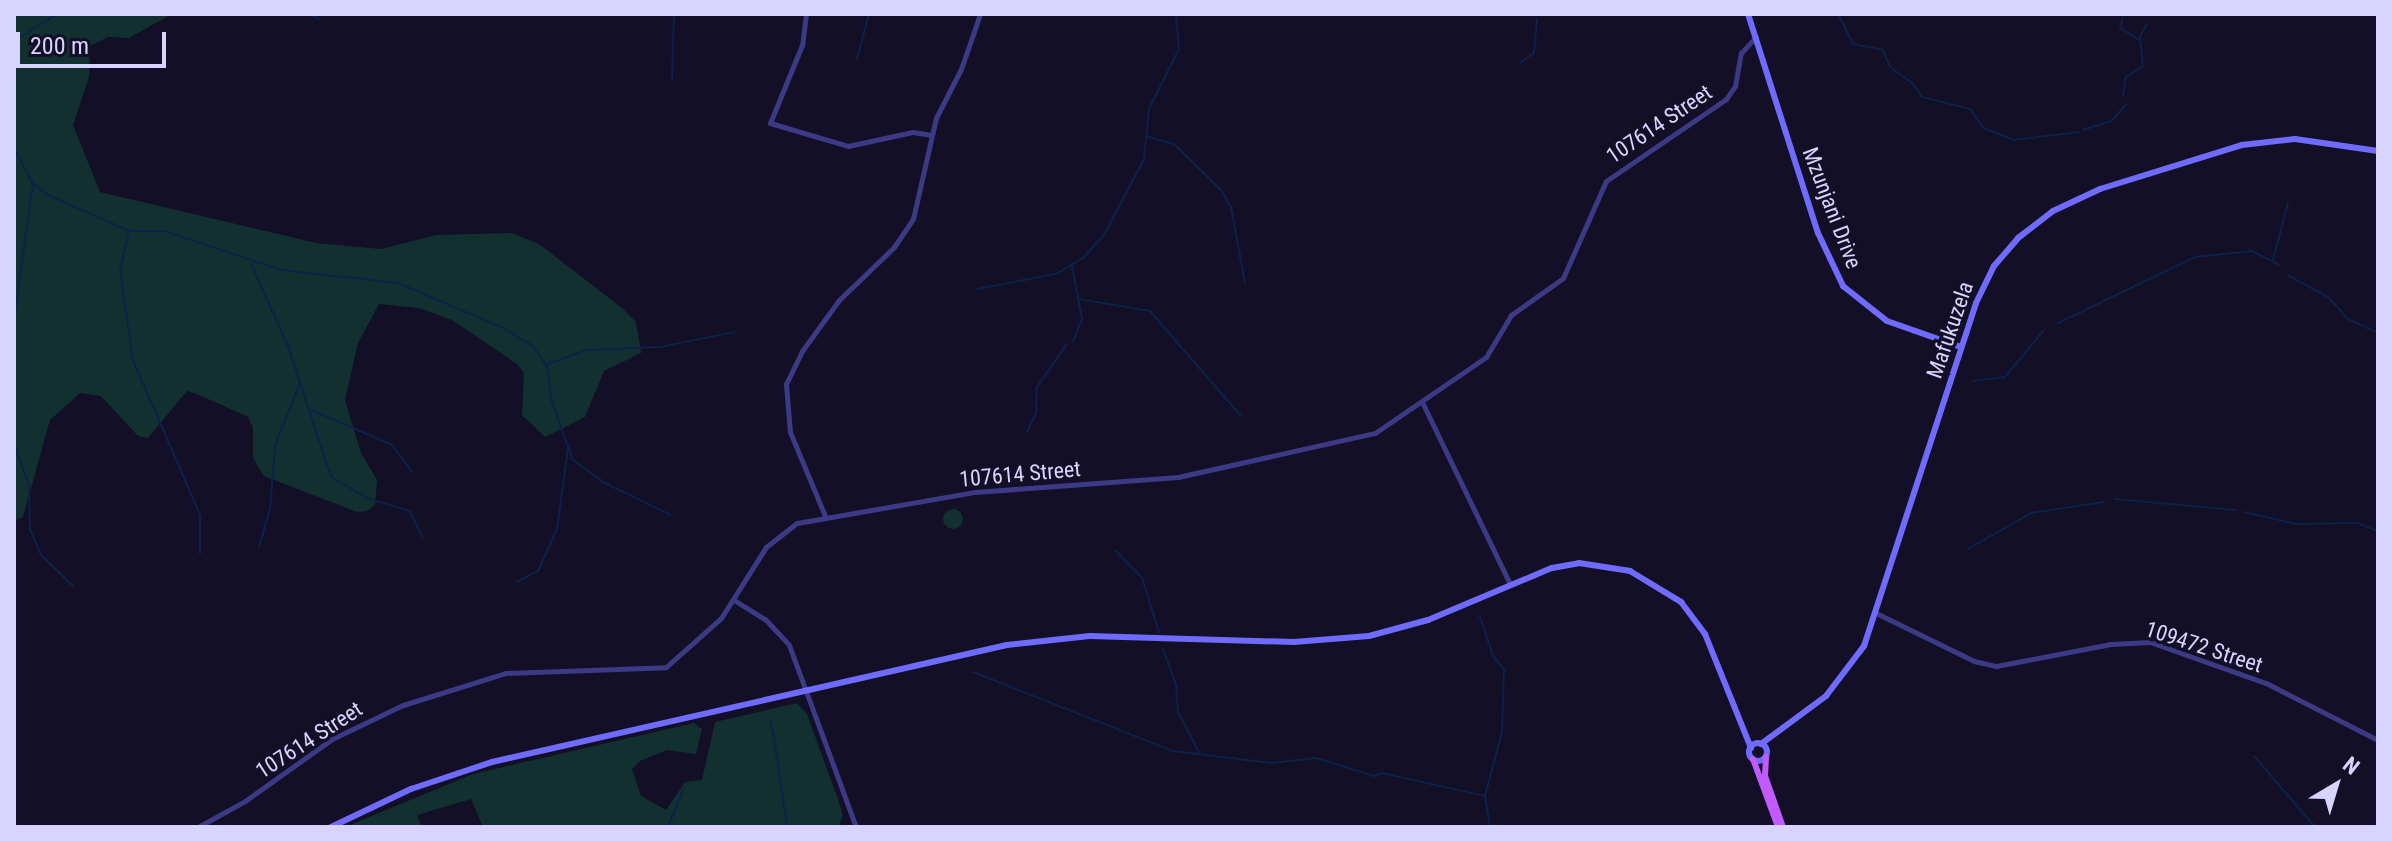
<!DOCTYPE html>
<style>
body{margin:0}
#map{position:relative;width:2392px;height:841px;overflow:hidden;background:#130f26;font-family:"Roboto Condensed",sans-serif}
div>[style]{position:absolute}
.green>*{inset:0;background:#12302f}
.round{border-radius:50%}
.stream>*{height:2px;margin:-1px;padding:0 1px;transform-origin:1px;border-radius:1px;background:#0c2248}
.tertiary>*{height:5px;margin:-2.5px;padding:0 2.5px;transform-origin:2.5px;border-radius:2.5px;background:#3d3a85}
.secondary>*{height:6px;margin:-3px;padding:0 3px;transform-origin:3px;border-radius:3px;background:#6f6bff}
.secondary>.ring{margin:-3px;padding:0;box-sizing:content-box;background:none;border:6px solid #6f6bff;border-radius:50%}
.primary>*{height:6px;margin:-3px;padding:0 3px;transform-origin:3px;border-radius:3px;background:#c25bff}
span{translate:-50% -50%;white-space:nowrap;text-align:center;line-height:1.15;-webkit-text-stroke:7px #130f26;paint-order:stroke}
.street-label{font-size:22px;color:#d9d4ff}
.frame{position:absolute;inset:0;border:16px solid #d9d4ff;pointer-events:none}
.north{position:absolute;left:2296px;top:745px;width:80px;height:80px;-webkit-text-stroke:6px #130f26;paint-order:stroke;rotate:38deg;font-size:22px;font-weight:700;line-height:32px;text-align:center;color:#d9d4ff}
.north::after{content:'';display:block;margin:auto;width:28px;height:36px;background:#d9d4ff;clip-path:polygon(50% 0,100% 100%,50% 72%,0 100%)}
.scale{position:absolute;left:16px;top:32px;width:150px;height:36px;box-sizing:border-box;border:4px solid #d9d4ff;border-top:0;padding-left:10px;font-size:24px;line-height:28px;white-space:nowrap;color:#d9d4ff;-webkit-text-stroke:6px #130f26;paint-order:stroke}
</style>
<div id="map">
<div class="green">
<i style="clip-path:polygon(14px 14px,172px 14px,129px 38px,108px 37px,90px 46px,89px 77px,73px 125px,100px 192px,316px 243px,381px 249px,436px 235px,511px 233px,539px 244px,622px 308px,636px 322px,641px 353px,604px 371px,585px 417px,545px 437px,522px 415px,524px 373px,517px 364px,452px 320px,419px 308px,379px 304px,358px 343px,345px 400px,361px 453px,377px 480px,375px 505px,367px 511px,357px 512px,264px 476px,253px 458px,253px 428px,248px 417px,197px 394px,187px 391px,148px 438px,138px 436px,101px 396px,80px 393px,50px 420px,23px 517px,14px 521px)"></i>
<i class="round" style="left:943px;top:509px;width:20px;height:20px"></i>
<i style="clip-path:polygon(797px 703px,807px 714px,838px 799px,843px 816px,838px 827px,483px 827px,471px 799px,417px 815px,422px 827px,345px 827px,473px 774px,694px 723px,702px 729px,696px 754px,667px 750px,640px 761px,632px 769px,641px 796px,666px 810px,685px 782px,702px 780px,715px 722px)"></i>
</div>
<div class="stream">
<i style="left:308px;top:14px;width:12px;rotate:24deg"></i>
<i style="left:1838px;top:14px;width:34px;rotate:63deg"></i>
<i style="left:1853px;top:44px;width:31px;rotate:11deg"></i>
<i style="left:1883px;top:50px;width:18px;rotate:68deg"></i>
<i style="left:1890px;top:67px;width:29px;rotate:36deg"></i>
<i style="left:1913px;top:84px;width:16px;rotate:55deg"></i>
<i style="left:1922px;top:97px;width:49px;rotate:14deg"></i>
<i style="left:1970px;top:109px;width:24px;rotate:54deg"></i>
<i style="left:1984px;top:128px;width:32px;rotate:22deg"></i>
<i style="left:2014px;top:140px;width:65px;rotate:-7deg"></i>
<i style="left:2123px;top:18px;width:10px;rotate:107deg"></i>
<i style="left:2120px;top:28px;width:22px;rotate:32deg"></i>
<i style="left:14px;top:41px;width:51px;rotate:-32.1deg"></i>
<i style="left:857px;top:59px;width:47px;rotate:-75.1deg"></i>
<i style="left:1520px;top:63px;width:17px;rotate:-36deg"></i>
<i style="left:1534px;top:53px;width:34px;rotate:-85deg"></i>
<i style="left:672px;top:81px;width:67px;rotate:-88.3deg"></i>
<i style="left:2123px;top:95px;width:18px;rotate:-81deg"></i>
<i style="left:2126px;top:77px;width:20px;rotate:-33deg"></i>
<i style="left:2143px;top:66px;width:30px;rotate:-96deg"></i>
<i style="left:2140px;top:36px;width:14px;rotate:-60deg"></i>
<i style="left:2083px;top:130px;width:29px;rotate:-18deg"></i>
<i style="left:2111px;top:121px;width:23px;rotate:-47deg"></i>
<i style="left:1148px;top:137px;width:27px;rotate:15deg"></i>
<i style="left:1174px;top:144px;width:66px;rotate:44.4deg"></i>
<i style="left:1221px;top:190px;width:20px;rotate:60deg"></i>
<i style="left:1231px;top:207px;width:77px;rotate:79.6deg"></i>
<i style="left:14px;top:148px;width:40px;rotate:62deg"></i>
<i style="left:33px;top:183px;width:17px;rotate:40deg"></i>
<i style="left:46px;top:194px;width:91px;rotate:24deg"></i>
<i style="left:129px;top:231px;width:35px"></i>
<i style="left:164px;top:231px;width:123px;rotate:18.4deg"></i>
<i style="left:281px;top:270px;width:118px;rotate:6.3deg"></i>
<i style="left:398px;top:283px;width:114px;rotate:23.2deg"></i>
<i style="left:503px;top:328px;width:35px;rotate:31deg"></i>
<i style="left:533px;top:346px;width:25px;rotate:56deg"></i>
<i style="left:547px;top:367px;width:35px;rotate:82deg"></i>
<i style="left:552px;top:402px;width:62px;rotate:70.1deg"></i>
<i style="left:573px;top:460px;width:39px;rotate:36deg"></i>
<i style="left:605px;top:483px;width:73px;rotate:25.9deg"></i>
<i style="left:129px;top:231px;width:39px;rotate:103deg"></i>
<i style="left:120px;top:269px;width:92px;rotate:81.9deg"></i>
<i style="left:133px;top:360px;width:169px;rotate:66.6deg"></i>
<i style="left:200px;top:515px;width:38px;rotate:90deg"></i>
<i style="left:2273px;top:260px;width:59px;rotate:-75.3deg"></i>
<i style="left:251px;top:264px;width:90px;rotate:65.7deg"></i>
<i style="left:288px;top:346px;width:138px;rotate:71.8deg"></i>
<i style="left:331px;top:477px;width:44px;rotate:30.1deg"></i>
<i style="left:369px;top:499px;width:43px;rotate:16.3deg"></i>
<i style="left:410px;top:511px;width:29px;rotate:65deg"></i>
<i style="left:1072px;top:266px;width:54px;rotate:79.3deg"></i>
<i style="left:1082px;top:319px;width:24px;rotate:112deg"></i>
<i style="left:2289px;top:276px;width:44px;rotate:28.3deg"></i>
<i style="left:2328px;top:297px;width:30px;rotate:48deg"></i>
<i style="left:2348px;top:319px;width:33px;rotate:25deg"></i>
<i style="left:977px;top:289px;width:80px;rotate:-10.8deg"></i>
<i style="left:1056px;top:274px;width:31px;rotate:-31deg"></i>
<i style="left:1083px;top:258px;width:31px;rotate:-48deg"></i>
<i style="left:1104px;top:235px;width:86px;rotate:-62.2deg"></i>
<i style="left:1144px;top:159px;width:50px;rotate:-84.3deg"></i>
<i style="left:1149px;top:109px;width:67px;rotate:-63.4deg"></i>
<i style="left:1179px;top:49px;width:35px;rotate:-95deg"></i>
<i style="left:1079px;top:299px;width:72px;rotate:9.6deg"></i>
<i style="left:1150px;top:311px;width:139px;rotate:49.1deg"></i>
<i style="left:14px;top:320px;width:138px;rotate:-82.1deg"></i>
<i style="left:2058px;top:323px;width:152px;rotate:-25.7deg"></i>
<i style="left:2195px;top:257px;width:57px;rotate:-6deg"></i>
<i style="left:2252px;top:251px;width:30px;rotate:27deg"></i>
<i style="left:545px;top:365px;width:45px;rotate:-19.7deg"></i>
<i style="left:587px;top:350px;width:73px;rotate:-2.4deg"></i>
<i style="left:660px;top:347px;width:76px;rotate:-11.3deg"></i>
<i style="left:1973px;top:381px;width:32px;rotate:-7deg"></i>
<i style="left:2005px;top:377px;width:60px;rotate:-50.4deg"></i>
<i style="left:309px;top:409px;width:90px;rotate:23.4deg"></i>
<i style="left:392px;top:445px;width:34px;rotate:53deg"></i>
<i style="left:1027px;top:432px;width:21px;rotate:-65deg"></i>
<i style="left:1036px;top:413px;width:26px;rotate:-88deg"></i>
<i style="left:1037px;top:387px;width:52px;rotate:-55.1deg"></i>
<i style="left:14px;top:445px;width:43px;rotate:69.4deg"></i>
<i style="left:29px;top:485px;width:44px;rotate:88.7deg"></i>
<i style="left:30px;top:529px;width:28px;rotate:67deg"></i>
<i style="left:41px;top:555px;width:45px;rotate:44.1deg"></i>
<i style="left:2115px;top:499px;width:121px;rotate:5.2deg"></i>
<i style="left:2244px;top:512px;width:54px;rotate:12.8deg"></i>
<i style="left:2297px;top:524px;width:60px;rotate:-1deg"></i>
<i style="left:2357px;top:523px;width:22px;rotate:21deg"></i>
<i style="left:259px;top:547px;width:40px;rotate:-74deg"></i>
<i style="left:270px;top:509px;width:64px;rotate:-85.5deg"></i>
<i style="left:275px;top:445px;width:67px;rotate:-68deg"></i>
<i style="left:1968px;top:549px;width:73px;rotate:-29.7deg"></i>
<i style="left:2031px;top:513px;width:74px;rotate:-8.6deg"></i>
<i style="left:1116px;top:551px;width:37px;rotate:46deg"></i>
<i style="left:1142px;top:578px;width:57px;rotate:72.5deg"></i>
<i style="left:517px;top:582px;width:24px;rotate:-28deg"></i>
<i style="left:538px;top:571px;width:46px;rotate:-65.7deg"></i>
<i style="left:557px;top:529px;width:81px;rotate:-82.2deg"></i>
<i style="left:1480px;top:617px;width:41px;rotate:71.6deg"></i>
<i style="left:1493px;top:656px;width:17px;rotate:50deg"></i>
<i style="left:1504px;top:669px;width:63px;rotate:91.8deg"></i>
<i style="left:1502px;top:732px;width:66px;rotate:104.9deg"></i>
<i style="left:1485px;top:796px;width:31px;rotate:81deg"></i>
<i style="left:1163px;top:649px;width:38px;rotate:70deg"></i>
<i style="left:1176px;top:685px;width:27px;rotate:86deg"></i>
<i style="left:1178px;top:712px;width:47px;rotate:62.4deg"></i>
<i style="left:973px;top:672px;width:215px;rotate:21.6deg"></i>
<i style="left:1173px;top:751px;width:99px;rotate:7deg"></i>
<i style="left:1271px;top:763px;width:45px;rotate:-6.3deg"></i>
<i style="left:1316px;top:758px;width:61px;rotate:17.2deg"></i>
<i style="left:1374px;top:776px;width:9px;rotate:-21deg"></i>
<i style="left:1382px;top:773px;width:106px;rotate:12.6deg"></i>
<i style="left:771px;top:721px;width:9px;rotate:84deg"></i>
<i style="left:773px;top:731px;width:97px;rotate:81.7deg"></i>
<i style="left:2254px;top:756px;width:94px;rotate:49.3deg"></i>
<i style="left:668px;top:827px;width:42px;rotate:-67.7deg"></i>
</div>
<div class="tertiary">
<i style="left:806px;top:14px;width:31px;rotate:97deg"></i>
<i style="left:802px;top:45px;width:84px;rotate:112.3deg"></i>
<i style="left:770px;top:123px;width:81px;rotate:16.4deg"></i>
<i style="left:848px;top:146px;width:66px;rotate:-12.2deg"></i>
<i style="left:913px;top:132px;width:19px;rotate:9deg"></i>
<i style="left:1422px;top:402px;width:202px;rotate:64.2deg"></i>
<i style="left:825px;top:516px;width:91px;rotate:-112.6deg"></i>
<i style="left:790px;top:432px;width:48px;rotate:-94.8deg"></i>
<i style="left:786px;top:384px;width:37px;rotate:-64deg"></i>
<i style="left:802px;top:351px;width:63px;rotate:-54deg"></i>
<i style="left:839px;top:300px;width:76px;rotate:-43.9deg"></i>
<i style="left:894px;top:247px;width:34px;rotate:-56deg"></i>
<i style="left:913px;top:219px;width:104px;rotate:-77.2deg"></i>
<i style="left:936px;top:118px;width:55px;rotate:-63deg"></i>
<i style="left:961px;top:69px;width:58px;rotate:-70.9deg"></i>
<i style="left:734px;top:600px;width:36px;rotate:32deg"></i>
<i style="left:765px;top:619px;width:35px;rotate:47deg"></i>
<i style="left:789px;top:645px;width:194px;rotate:69.8deg"></i>
<i style="left:1878px;top:614px;width:107px;rotate:26.1deg"></i>
<i style="left:1974px;top:661px;width:23px;rotate:13deg"></i>
<i style="left:1996px;top:666px;width:117px;rotate:-10.8deg"></i>
<i style="left:2111px;top:644px;width:39px;rotate:-3deg"></i>
<i style="left:2150px;top:642px;width:123px;rotate:19.5deg"></i>
<i style="left:2266px;top:683px;width:126px;rotate:27deg"></i>
<i style="left:198px;top:827px;width:54px;rotate:-29deg"></i>
<i style="left:245px;top:801px;width:107px;rotate:-35.5deg"></i>
<i style="left:332px;top:739px;width:79px;rotate:-25.6deg"></i>
<i style="left:403px;top:705px;width:108px;rotate:-17.3deg"></i>
<i style="left:506px;top:673px;width:160px;rotate:-2.1deg"></i>
<i style="left:666px;top:667px;width:74px;rotate:-41.7deg"></i>
<i style="left:721px;top:618px;width:84px;rotate:-57.6deg"></i>
<i style="left:766px;top:547px;width:39px;rotate:-38deg"></i>
<i style="left:797px;top:523px;width:181px;rotate:-9.9deg"></i>
<i style="left:975px;top:492px;width:204px;rotate:-4.2deg"></i>
<i style="left:1178px;top:477px;width:202px;rotate:-12.6deg"></i>
<i style="left:1375px;top:433px;width:135px;rotate:-34.4deg"></i>
<i style="left:1486px;top:357px;width:49px;rotate:-59.2deg"></i>
<i style="left:1511px;top:315px;width:64px;rotate:-35.4deg"></i>
<i style="left:1563px;top:278px;width:106px;rotate:-66.1deg"></i>
<i style="left:1606px;top:181px;width:145px;rotate:-34.3deg"></i>
<i style="left:1726px;top:99px;width:16px;rotate:-55deg"></i>
<i style="left:1735px;top:86px;width:34px;rotate:-80deg"></i>
<i style="left:1741px;top:53px;width:22px;rotate:-47deg"></i>
</div>
<div class="secondary">
<i style="left:1748px;top:14px;width:230px;rotate:72.3deg"></i>
<i style="left:1818px;top:233px;width:59px;rotate:64.7deg"></i>
<i style="left:1843px;top:286px;width:56px;rotate:38.5deg"></i>
<i style="left:1887px;top:321px;width:78px;rotate:19.4deg"></i>
<i class="ring" style="left:1749px;top:743px;width:12px;height:12px"></i>
<i style="left:1761px;top:744px;width:81px;rotate:-36.4deg"></i>
<i style="left:1826px;top:696px;width:63px;rotate:-52.8deg"></i>
<i style="left:1864px;top:646px;width:361px;rotate:-71.9deg"></i>
<i style="left:1976px;top:303px;width:41px;rotate:-64.1deg"></i>
<i style="left:1994px;top:266px;width:37px;rotate:-49deg"></i>
<i style="left:2018px;top:238px;width:44px;rotate:-37.6deg"></i>
<i style="left:2053px;top:211px;width:52px;rotate:-25.1deg"></i>
<i style="left:2100px;top:189px;width:149px;rotate:-17.2deg"></i>
<i style="left:2242px;top:145px;width:53px;rotate:-6.5deg"></i>
<i style="left:2295px;top:139px;width:84px;rotate:8.2deg"></i>
<i style="left:331px;top:827px;width:89px;rotate:-25.4deg"></i>
<i style="left:411px;top:789px;width:85px;rotate:-18.4deg"></i>
<i style="left:492px;top:762px;width:528px;rotate:-12.8deg"></i>
<i style="left:1007px;top:645px;width:83px;rotate:-6.2deg"></i>
<i style="left:1090px;top:636px;width:204px;rotate:1.7deg"></i>
<i style="left:1294px;top:642px;width:75px;rotate:-4.6deg"></i>
<i style="left:1369px;top:636px;width:61px;rotate:-15.2deg"></i>
<i style="left:1428px;top:620px;width:134px;rotate:-22.8deg"></i>
<i style="left:1552px;top:568px;width:27px;rotate:-10deg"></i>
<i style="left:1579px;top:563px;width:52px;rotate:8.9deg"></i>
<i style="left:1630px;top:571px;width:60px;rotate:31.3deg"></i>
<i style="left:1681px;top:602px;width:40px;rotate:53deg"></i>
<i style="left:1705px;top:634px;width:123px;rotate:68deg"></i>
</div>
<div class="primary">
<i style="left:1766px;top:757px;width:19px;rotate:93deg"></i>
<i style="left:1765px;top:776px;width:54px;rotate:70.6deg"></i>
<i style="left:1753px;top:759px;width:72px;rotate:69.8deg"></i>
</div>
<div class="street-label">
<span style="left:1659px;top:124px;rotate:-34deg">107614 Street</span>
<span style="left:1832px;top:208px;rotate:69deg">Mzunjani Drive</span>
<span style="left:1950px;top:330px;rotate:-71deg">Mafukuzela</span>
<span style="left:1020px;top:474px;rotate:-5deg">107614 Street</span>
<span style="left:2204px;top:647px;rotate:18deg">109472 Street</span>
<span style="left:309px;top:740px;rotate:-33deg">107614 Street</span>
</div>
<div class="frame"></div>
<div class="north">N</div>
<div class="scale">200 m</div>
</div>
